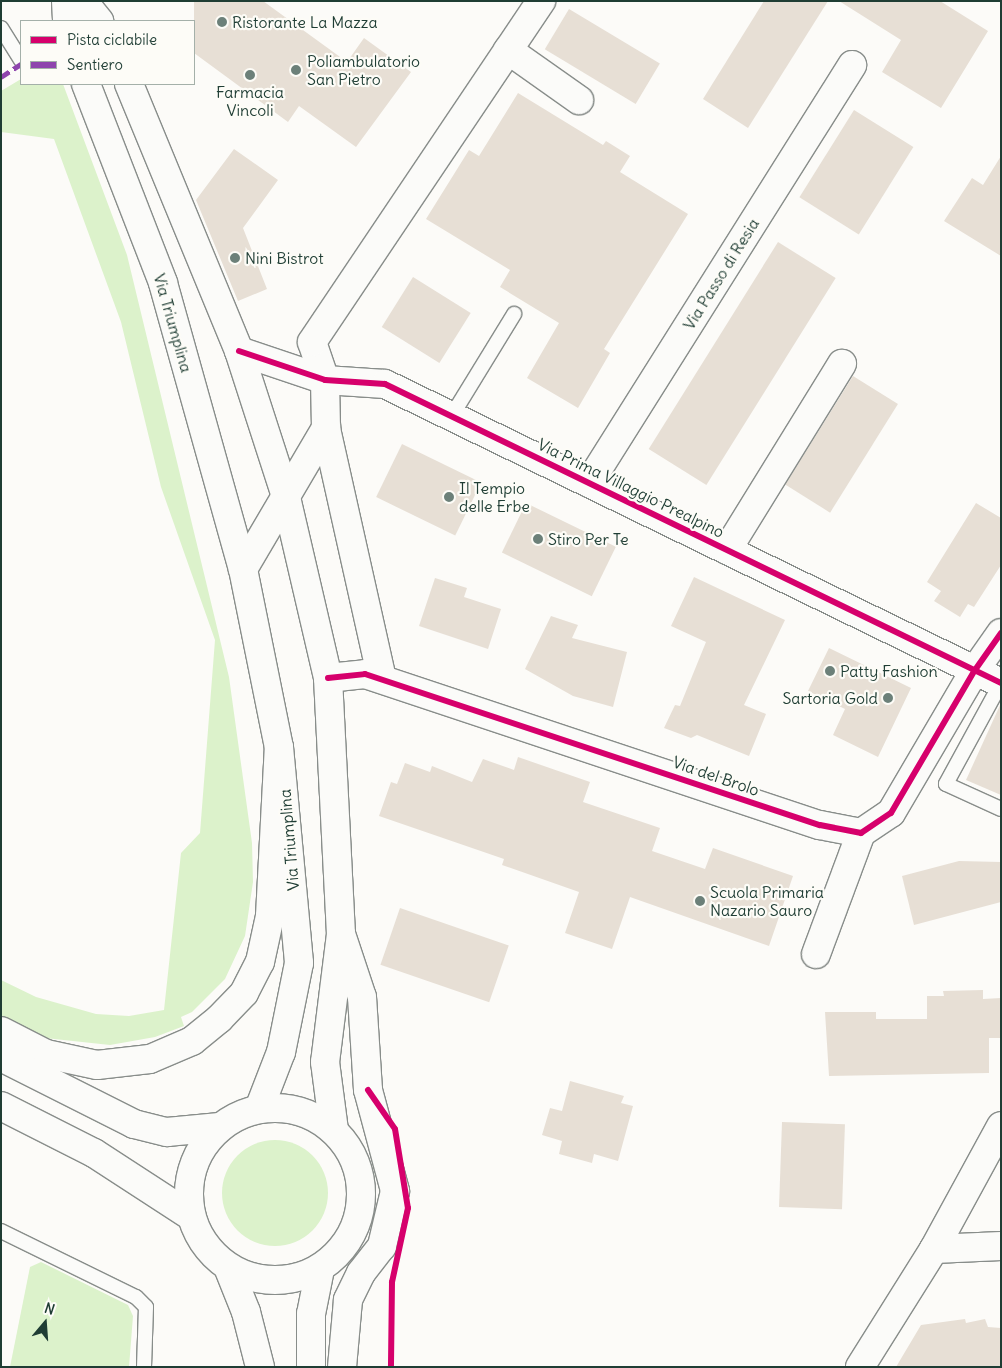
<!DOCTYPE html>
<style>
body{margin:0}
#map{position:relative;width:1002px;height:1368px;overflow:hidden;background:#fcfbf8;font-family:Delius,sans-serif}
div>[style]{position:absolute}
.green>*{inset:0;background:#dcf2cb}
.round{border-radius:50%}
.building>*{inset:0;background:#e7dfd5;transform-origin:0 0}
.roads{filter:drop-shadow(1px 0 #888d8a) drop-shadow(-1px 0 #888d8a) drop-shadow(0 1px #888d8a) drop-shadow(0 -1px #888d8a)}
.lane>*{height:14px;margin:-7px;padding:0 7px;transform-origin:7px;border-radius:7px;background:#fbfbf9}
.street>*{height:28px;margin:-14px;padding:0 14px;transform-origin:14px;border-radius:14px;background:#fbfbf9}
.secondary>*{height:28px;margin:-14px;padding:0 14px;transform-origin:14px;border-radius:14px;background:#fbfbf9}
.primary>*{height:28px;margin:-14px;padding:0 14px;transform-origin:14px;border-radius:14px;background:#fbfbf9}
.primary>.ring{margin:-14px;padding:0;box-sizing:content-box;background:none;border:28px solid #fbfbf9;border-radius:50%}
.highway>*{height:28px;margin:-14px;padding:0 14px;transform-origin:14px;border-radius:14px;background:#fbfbf9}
.quiet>*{height:5px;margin-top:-2.5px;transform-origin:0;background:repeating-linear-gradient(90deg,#8e44ad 0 10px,transparent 0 15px)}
.cycleway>*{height:6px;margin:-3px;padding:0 3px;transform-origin:3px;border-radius:3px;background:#d6006c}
.dots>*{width:14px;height:14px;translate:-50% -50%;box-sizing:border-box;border:2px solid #fdfcf7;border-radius:50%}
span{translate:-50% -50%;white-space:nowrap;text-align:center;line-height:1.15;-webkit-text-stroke:4.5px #fdfcf7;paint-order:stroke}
.poi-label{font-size:16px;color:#1f3d34}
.left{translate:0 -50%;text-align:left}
.right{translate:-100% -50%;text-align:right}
.street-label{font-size:16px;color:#1f3d34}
.frame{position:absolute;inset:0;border:2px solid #1f3d34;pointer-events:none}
.legend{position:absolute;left:20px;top:20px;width:175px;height:65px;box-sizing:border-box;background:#fdfcf7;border:1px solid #a4b0a9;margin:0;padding:6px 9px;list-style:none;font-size:15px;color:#1f3d34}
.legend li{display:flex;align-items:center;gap:10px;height:25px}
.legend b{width:25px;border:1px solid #a4b0a9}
.north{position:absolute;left:20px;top:1298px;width:50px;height:50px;-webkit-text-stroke:4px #fdfcf7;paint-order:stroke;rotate:18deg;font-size:14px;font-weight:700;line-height:20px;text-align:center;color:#1f3d34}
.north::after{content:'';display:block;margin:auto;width:18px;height:22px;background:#1f3d34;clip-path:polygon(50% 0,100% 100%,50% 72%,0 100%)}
</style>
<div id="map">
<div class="green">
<i style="clip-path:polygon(21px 79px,21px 84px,63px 84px,127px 255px,229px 677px,252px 843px,253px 882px,245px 936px,225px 979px,192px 1012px,181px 1017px,184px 1026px,155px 1037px,110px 1045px,45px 1038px,1px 1016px,1px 980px,36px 997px,96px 1014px,129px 1016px,164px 1010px,181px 853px,200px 833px,215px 640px,161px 487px,121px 322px,54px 139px,1px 132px,1px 91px)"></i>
<i class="round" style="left:222px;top:1140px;width:106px;height:106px"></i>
<i style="clip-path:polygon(41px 1262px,128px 1305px,133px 1316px,129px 1367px,10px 1367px,30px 1267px)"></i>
</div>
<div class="building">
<i style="clip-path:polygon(194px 1px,263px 1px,347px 62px,364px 38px,411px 72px,356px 147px,299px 106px,288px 122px,194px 53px)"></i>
<i style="clip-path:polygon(764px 1px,828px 1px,748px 128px,703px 99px)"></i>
<i style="clip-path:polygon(839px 1px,940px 1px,988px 31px,941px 108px,882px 72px,901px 40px)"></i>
<i style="left:569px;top:9px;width:106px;height:47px;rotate:31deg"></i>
<i style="clip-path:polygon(518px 93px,603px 145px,606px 141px,630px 156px,620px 172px,688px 214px,604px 349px,610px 353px,578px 408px,527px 378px,559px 323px,500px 287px,510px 270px,426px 219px,469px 150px,479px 156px)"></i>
<i style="left:854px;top:110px;width:70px;height:103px;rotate:32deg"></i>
<i style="clip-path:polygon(234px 149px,278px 180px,243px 228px,267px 289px,238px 301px,196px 200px)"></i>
<i style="clip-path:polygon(1001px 156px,1001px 256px,944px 221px,972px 178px,983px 185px)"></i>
<i style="left:778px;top:242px;width:68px;height:244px;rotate:32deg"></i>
<i style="left:413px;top:277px;width:68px;height:59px;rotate:32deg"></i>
<i style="left:853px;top:376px;width:53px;height:128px;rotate:32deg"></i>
<i style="left:402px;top:444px;width:88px;height:59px;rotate:26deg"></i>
<i style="left:526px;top:503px;width:100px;height:55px;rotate:26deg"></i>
<i style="clip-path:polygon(976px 503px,1001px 518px,1001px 565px,974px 607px,968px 604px,960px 617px,934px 601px,941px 591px,927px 582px)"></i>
<i style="clip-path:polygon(694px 577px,785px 620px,744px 705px,766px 714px,749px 756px,697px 735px,691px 738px,664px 728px,675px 705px,680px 706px,706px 642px,671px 626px)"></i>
<i style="clip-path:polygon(435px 578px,467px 588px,464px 597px,501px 609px,488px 649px,419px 626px)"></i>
<i style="clip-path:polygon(551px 616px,578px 625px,572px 638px,627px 652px,613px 707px,573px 696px,525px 669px)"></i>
<i style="clip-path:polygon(829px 648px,911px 688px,878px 757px,833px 735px,845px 709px,808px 691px)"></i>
<i style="clip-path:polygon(1001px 703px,1001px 795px,966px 780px)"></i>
<i style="clip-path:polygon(518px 757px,590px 782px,583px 802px,660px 828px,652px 851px,705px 869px,713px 848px,793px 876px,769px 946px,630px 897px,612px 949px,565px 933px,579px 892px,502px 865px,504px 859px,379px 816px,391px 782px,397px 784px,405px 763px,430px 772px,432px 766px,472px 782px,483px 759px,514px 770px)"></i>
<i style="clip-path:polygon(959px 861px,1001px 862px,1001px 902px,914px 925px,902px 876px)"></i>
<i style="left:400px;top:908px;width:115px;height:60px;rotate:19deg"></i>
<i style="clip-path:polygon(983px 990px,983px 999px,1001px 998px,1001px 1038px,989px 1038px,989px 1073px,829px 1076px,825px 1012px,876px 1012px,876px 1019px,927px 1019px,927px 996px,944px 996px,943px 991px)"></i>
<i style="clip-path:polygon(570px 1081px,624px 1096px,621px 1103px,633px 1106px,618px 1161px,594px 1154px,592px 1163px,559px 1154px,562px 1141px,542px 1135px,550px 1108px,562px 1111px)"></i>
<i style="left:782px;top:1122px;width:63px;height:85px;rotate:2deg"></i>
<i style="clip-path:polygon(965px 1319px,966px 1323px,985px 1319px,988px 1327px,1001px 1328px,1001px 1367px,896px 1367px,921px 1325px)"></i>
</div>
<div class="roads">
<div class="lane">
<i style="left:1px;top:28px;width:38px;rotate:58deg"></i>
<i style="left:451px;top:417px;width:121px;rotate:-58.5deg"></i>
<i style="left:1001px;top:683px;width:115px;rotate:118.6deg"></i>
<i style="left:946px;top:784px;width:60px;rotate:24.4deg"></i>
<i style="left:1px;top:1231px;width:150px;rotate:26.1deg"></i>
<i style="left:136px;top:1297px;width:14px;rotate:45deg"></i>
<i style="left:146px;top:1307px;width:60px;rotate:91.9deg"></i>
</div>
<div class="street">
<i style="left:508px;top:50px;width:87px;rotate:35.2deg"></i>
<i style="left:239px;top:351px;width:91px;rotate:18.6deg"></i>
<i style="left:325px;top:380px;width:60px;rotate:3.8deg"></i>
<i style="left:385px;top:384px;width:685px;rotate:25.89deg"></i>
<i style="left:589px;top:483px;width:494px;rotate:-57.8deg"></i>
<i style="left:727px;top:550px;width:219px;rotate:-58.3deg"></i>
<i style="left:243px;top:569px;width:164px;rotate:-59.5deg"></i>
<i style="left:328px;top:678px;width:37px;rotate:-6deg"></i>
<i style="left:365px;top:674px;width:479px;rotate:18.4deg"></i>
<i style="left:820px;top:825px;width:42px;rotate:11deg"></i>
<i style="left:861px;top:833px;width:36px;rotate:-34deg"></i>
<i style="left:891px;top:813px;width:166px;rotate:-59.6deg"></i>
<i style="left:975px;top:670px;width:45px;rotate:-54.9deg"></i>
<i style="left:382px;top:679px;width:257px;rotate:-102.6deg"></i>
<i style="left:326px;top:428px;width:48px;rotate:-91.2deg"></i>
<i style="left:325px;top:380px;width:40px;rotate:-108.9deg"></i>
<i style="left:312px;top:342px;width:411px;rotate:-56.1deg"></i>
<i style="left:816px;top:954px;width:129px;rotate:-69.6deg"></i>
<i style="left:934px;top:1249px;width:67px;rotate:-2.6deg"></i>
<i style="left:860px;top:1367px;width:139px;rotate:-57.9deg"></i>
<i style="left:934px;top:1249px;width:140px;rotate:-61.4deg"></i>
</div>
<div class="secondary">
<i style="left:341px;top:934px;width:66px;rotate:71.6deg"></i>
<i style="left:362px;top:997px;width:93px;rotate:86.3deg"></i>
<i style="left:368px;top:1090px;width:105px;rotate:75deg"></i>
<i style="left:395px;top:1191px;width:57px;rotate:103.3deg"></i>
<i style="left:382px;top:1246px;width:34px;rotate:128deg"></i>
<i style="left:361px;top:1273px;width:30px;rotate:116deg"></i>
<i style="left:348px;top:1300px;width:67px;rotate:95.1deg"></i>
<i style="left:228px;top:1267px;width:48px;rotate:68.2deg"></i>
<i style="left:246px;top:1312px;width:57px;rotate:75.7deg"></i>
<i style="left:311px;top:1367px;width:53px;rotate:-90deg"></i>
<i style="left:311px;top:1314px;width:46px;rotate:-78.7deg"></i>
</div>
<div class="primary">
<i style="left:66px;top:1px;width:20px;rotate:87deg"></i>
<i style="left:83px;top:1px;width:26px;rotate:51deg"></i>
<i style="left:86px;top:84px;width:213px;rotate:68.8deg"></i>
<i style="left:163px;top:283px;width:297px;rotate:74.4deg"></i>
<i style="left:243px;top:569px;width:182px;rotate:78.6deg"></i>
<i style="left:279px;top:747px;width:217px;rotate:84.7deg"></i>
<i style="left:299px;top:963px;width:91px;rotate:101.4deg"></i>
<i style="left:281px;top:1052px;width:61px;rotate:111.1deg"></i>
<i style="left:129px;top:84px;width:289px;rotate:67.6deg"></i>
<i style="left:239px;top:351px;width:149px;rotate:72.1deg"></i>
<i style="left:285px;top:493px;width:190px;rotate:76.9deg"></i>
<i style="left:328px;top:678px;width:256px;rotate:87.1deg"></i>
<i style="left:341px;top:934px;width:129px;rotate:97.1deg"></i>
<i style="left:325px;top:1062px;width:69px;rotate:82.5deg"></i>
<i class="ring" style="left:189px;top:1108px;width:144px;height:144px"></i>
</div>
<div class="highway">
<i style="left:1px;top:1031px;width:51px;rotate:27.1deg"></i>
<i style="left:46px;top:1054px;width:52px;rotate:12.2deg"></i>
<i style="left:97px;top:1065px;width:53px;rotate:-6.5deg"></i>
<i style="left:150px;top:1059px;width:46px;rotate:-23.2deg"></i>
<i style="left:192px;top:1041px;width:35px;rotate:-39deg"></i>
<i style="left:219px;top:1019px;width:36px;rotate:-46deg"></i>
<i style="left:244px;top:993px;width:35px;rotate:-63deg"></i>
<i style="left:260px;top:962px;width:47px;rotate:-77.7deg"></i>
<i style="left:270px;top:916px;width:169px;rotate:-87deg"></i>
<i style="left:1px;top:1057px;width:149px;rotate:26.7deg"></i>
<i style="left:134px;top:1124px;width:34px;rotate:14deg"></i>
<i style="left:167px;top:1132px;width:53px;rotate:-5.4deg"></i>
<i style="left:1px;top:1106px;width:104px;rotate:26.8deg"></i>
<i style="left:94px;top:1153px;width:116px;rotate:33deg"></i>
</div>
</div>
<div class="quiet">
<i style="left:1px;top:77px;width:24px;rotate:-33deg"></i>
</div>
<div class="cycleway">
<i style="left:239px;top:351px;width:91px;rotate:18.6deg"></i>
<i style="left:325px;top:380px;width:60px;rotate:3.8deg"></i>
<i style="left:385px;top:384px;width:685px;rotate:25.89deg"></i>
<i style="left:328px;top:678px;width:37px;rotate:-6deg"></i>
<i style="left:365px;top:674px;width:479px;rotate:18.4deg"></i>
<i style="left:820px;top:825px;width:42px;rotate:11deg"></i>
<i style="left:861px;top:833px;width:36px;rotate:-34deg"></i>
<i style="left:891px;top:813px;width:166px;rotate:-59.6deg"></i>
<i style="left:975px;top:670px;width:45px;rotate:-54.9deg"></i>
<i style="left:368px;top:1090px;width:47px;rotate:55.3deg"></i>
<i style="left:395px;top:1129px;width:80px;rotate:80.7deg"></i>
<i style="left:408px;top:1208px;width:76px;rotate:102.2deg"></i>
<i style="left:392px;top:1282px;width:85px;rotate:90.7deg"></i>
</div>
<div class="dots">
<i style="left:222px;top:22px;background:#6c8079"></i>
<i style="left:296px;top:70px;background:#6c8079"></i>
<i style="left:250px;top:75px;background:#6c8079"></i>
<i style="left:235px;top:258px;background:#6c8079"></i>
<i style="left:449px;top:497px;background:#6c8079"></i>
<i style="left:538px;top:539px;background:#6c8079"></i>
<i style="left:830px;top:671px;background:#6c8079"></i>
<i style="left:888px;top:698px;background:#6c8079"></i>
<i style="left:700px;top:901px;background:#6c8079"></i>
</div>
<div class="poi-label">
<span class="left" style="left:232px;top:22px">Ristorante La Mazza</span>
<span class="left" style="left:307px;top:70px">Poliambulatorio<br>San Pietro</span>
<span style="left:250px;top:101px">Farmacia<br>Vincoli</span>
<span class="left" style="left:245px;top:258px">Nini Bistrot</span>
<span class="left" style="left:459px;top:497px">Il Tempio<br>delle Erbe</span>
<span class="left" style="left:548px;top:539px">Stiro Per Te</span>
<span class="left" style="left:840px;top:671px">Patty Fashion</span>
<span class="right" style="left:878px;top:698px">Sartoria Gold</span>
<span class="left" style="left:710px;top:901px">Scuola Primaria<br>Nazario Sauro</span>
</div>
<div class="street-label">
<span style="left:721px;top:274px;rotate:-58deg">Via Passo di Resia</span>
<span style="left:173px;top:323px;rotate:74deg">Via Triumplina</span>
<span style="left:631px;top:488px;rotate:26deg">Via Prima Villaggio Prealpino</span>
<span style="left:716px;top:776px;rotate:19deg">Via del Brolo</span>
<span style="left:289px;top:840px;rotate:-95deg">Via Triumplina</span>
</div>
<div class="frame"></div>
<ul class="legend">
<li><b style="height:6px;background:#d6006c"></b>Pista ciclabile</li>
<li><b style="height:6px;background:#8e44ad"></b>Sentiero</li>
</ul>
<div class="north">N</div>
</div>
